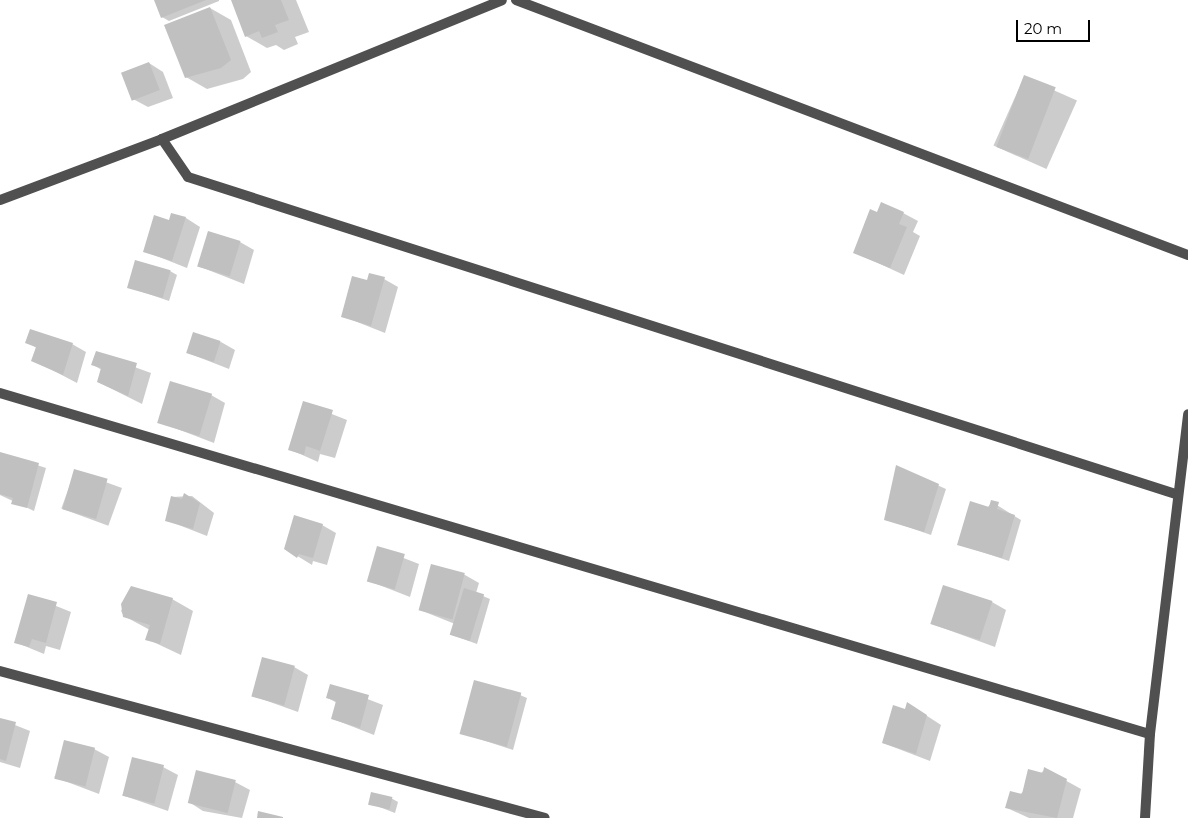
<!DOCTYPE html>
<style>
body{margin:0}
#map{position:relative;width:1188px;height:818px;overflow:hidden;background:#fff;font-family:Montserrat,sans-serif}
div>[style]{position:absolute}
.shadow>*{inset:0;background:#0003;transform-origin:0 0}
.building>*{inset:0;background:#c0c0c0;transform-origin:0 0}
.lane>*{height:10px;margin:-5px;padding:0 5px;transform-origin:5px;border-radius:5px;background:#505050}
span{translate:-50% -50%;white-space:nowrap;text-align:center;line-height:1.15;-webkit-text-stroke:5px #fff;paint-order:stroke}
.scale{position:absolute;left:1016px;top:20px;width:74px;height:22px;box-sizing:border-box;border:2px solid #000;border-top:0;padding-left:6px;font-size:15px;line-height:18px;white-space:nowrap;color:#000;-webkit-text-stroke:4px #fff;paint-order:stroke}
</style>
<div id="map">
<div class="shadow">
<i style="clip-path:polygon(155px 0,219px 0,219px 1px,169px 21px,162px 17px)"></i>
<i style="clip-path:polygon(232px 0,296px 0,309px 32px,295px 37px,298px 44px,284px 50px,276px 45px,267px 48px,246px 36px)"></i>
<i style="clip-path:polygon(210px 8px,231px 20px,251px 72px,243px 79px,207px 89px,186px 77px)"></i>
<i style="clip-path:polygon(149px 63px,163px 72px,173px 98px,148px 107px,133px 99px)"></i>
<i style="left:1024px;top:77px;width:58px;height:75px;rotate:24deg"></i>
<i style="clip-path:polygon(903px 213px,918px 221px,913px 232px,920px 236px,904px 275px,854px 252px)"></i>
<i style="clip-path:polygon(186px 218px,200px 227px,187px 268px,144px 251px,170px 221px)"></i>
<i style="clip-path:polygon(240px 242px,254px 250px,244px 284px,198px 266px)"></i>
<i style="clip-path:polygon(170px 271px,177px 275px,169px 301px,128px 287px)"></i>
<i style="clip-path:polygon(384px 279px,398px 287px,385px 333px,342px 316px,368px 282px)"></i>
<i style="clip-path:polygon(221px 342px,235px 350px,229px 369px,188px 353px)"></i>
<i style="clip-path:polygon(27px 343px,72px 344px,86px 352px,77px 383px,33px 360px,37px 348px)"></i>
<i style="clip-path:polygon(96px 353px,151px 373px,142px 404px,98px 382px,102px 370px,93px 365px)"></i>
<i style="clip-path:polygon(211px 395px,225px 403px,214px 443px,159px 422px)"></i>
<i style="clip-path:polygon(304px 403px,347px 420px,335px 458px,320px 454px,318px 462px,289px 449px)"></i>
<i style="clip-path:polygon(0 453px,46px 468px,34px 511px,0 495px)"></i>
<i style="clip-path:polygon(897px 467px,946px 489px,931px 535px,885px 519px)"></i>
<i style="left:75px;top:471px;width:50px;height:40px;rotate:20deg"></i>
<i style="clip-path:polygon(192px 496px,214px 513px,207px 536px,166px 520px,172px 497px)"></i>
<i style="clip-path:polygon(992px 502px,1021px 520px,1009px 561px,958px 544px)"></i>
<i style="clip-path:polygon(322px 525px,336px 533px,327px 565px,313px 561px,312px 565px,286px 549px)"></i>
<i style="clip-path:polygon(378px 548px,419px 564px,410px 597px,369px 581px)"></i>
<i style="clip-path:polygon(432px 566px,465px 575px,479px 583px,476px 593px,490px 599px,477px 644px,452px 635px,455px 624px,420px 610px)"></i>
<i style="clip-path:polygon(132px 588px,172px 599px,193px 611px,181px 655px,147px 639px,150px 630px,124px 616px,121px 611px)"></i>
<i style="clip-path:polygon(29px 595px,71px 612px,60px 650px,46px 646px,44px 654px,15px 642px)"></i>
<i style="clip-path:polygon(992px 602px,1006px 610px,995px 647px,932px 624px)"></i>
<i style="clip-path:polygon(294px 667px,308px 675px,298px 712px,253px 696px)"></i>
<i style="clip-path:polygon(331px 685px,383px 705px,374px 735px,333px 719px,337px 703px,328px 698px)"></i>
<i style="clip-path:polygon(520px 695px,527px 698px,513px 750px,461px 733px)"></i>
<i style="clip-path:polygon(906px 710px,921px 712px,941px 725px,930px 761px,883px 743px)"></i>
<i style="clip-path:polygon(0 719px,30px 731px,20px 768px,0 762px)"></i>
<i style="clip-path:polygon(94px 749px,109px 757px,99px 794px,54px 777px)"></i>
<i style="clip-path:polygon(163px 767px,178px 775px,168px 811px,122px 795px)"></i>
<i style="clip-path:polygon(1045px 769px,1081px 789px,1073px 818px,1029px 818px,1007px 808px)"></i>
<i style="clip-path:polygon(235px 782px,250px 790px,242px 818px,203px 811px,189px 802px)"></i>
<i style="clip-path:polygon(391px 798px,398px 802px,395px 813px,369px 803px)"></i>
</div>
<div class="building">
<i style="clip-path:polygon(154px 0,206px 0,161px 18px)"></i>
<i style="clip-path:polygon(231px 0,281px 0,289px 20px,275px 25px,278px 32px,262px 38px,259px 31px,245px 37px)"></i>
<i style="clip-path:polygon(210px 7px,231px 60px,221px 68px,185px 78px,164px 25px)"></i>
<i style="left:149px;top:62px;width:30px;height:30px;rotate:69deg"></i>
<i style="left:1024px;top:75px;width:34px;height:77px;rotate:21deg"></i>
<i style="clip-path:polygon(881px 202px,904px 212px,899px 224px,907px 227px,890px 268px,853px 253px,870px 209px,877px 212px)"></i>
<i style="clip-path:polygon(171px 213px,186px 217px,172px 261px,143px 252px,154px 215px,169px 220px)"></i>
<i style="left:208px;top:231px;width:34px;height:37px;rotate:17deg"></i>
<i style="left:135px;top:260px;width:37px;height:29px;rotate:16deg"></i>
<i style="clip-path:polygon(369px 273px,385px 277px,371px 326px,341px 317px,352px 276px,367px 280px)"></i>
<i style="clip-path:polygon(30px 329px,73px 343px,63px 375px,31px 361px,36px 347px,25px 343px)"></i>
<i style="left:193px;top:332px;width:29px;height:22px;rotate:18deg"></i>
<i style="clip-path:polygon(96px 351px,137px 363px,128px 396px,97px 382px,101px 368px,91px 365px)"></i>
<i style="left:170px;top:381px;width:44px;height:44px;rotate:17deg"></i>
<i style="clip-path:polygon(303px 401px,333px 410px,320px 451px,306px 446px,304px 455px,288px 450px)"></i>
<i style="clip-path:polygon(0 452px,39px 463px,27px 508px,11px 504px,13px 498px,0 494px)"></i>
<i style="clip-path:polygon(896px 465px,939px 484px,924px 532px,884px 520px)"></i>
<i style="left:74px;top:469px;width:35px;height:42px;rotate:16deg"></i>
<i style="clip-path:polygon(184px 493px,200px 503px,193px 529px,165px 521px,171px 496px,182px 499px)"></i>
<i style="clip-path:polygon(991px 500px,999px 502px,997px 509px,1015px 515px,1002px 558px,957px 545px,970px 501px,989px 507px)"></i>
<i style="clip-path:polygon(294px 515px,323px 524px,313px 558px,299px 554px,297px 558px,284px 549px)"></i>
<i style="left:377px;top:546px;width:29px;height:37px;rotate:16deg"></i>
<i style="left:431px;top:564px;width:35px;height:48px;rotate:15deg"></i>
<i style="left:943px;top:585px;width:52px;height:41px;rotate:18deg"></i>
<i style="clip-path:polygon(131px 586px,173px 598px,160px 644px,145px 640px,150px 625px,123px 617px,121px 604px)"></i>
<i style="left:464px;top:588px;width:21px;height:49px;rotate:17deg"></i>
<i style="clip-path:polygon(28px 594px,57px 602px,46px 643px,32px 639px,29px 647px,14px 643px)"></i>
<i style="left:262px;top:657px;width:34px;height:41px;rotate:15deg"></i>
<i style="left:474px;top:680px;width:49px;height:56px;rotate:15deg"></i>
<i style="clip-path:polygon(330px 684px,369px 695px,360px 728px,331px 719px,336px 701px,326px 698px)"></i>
<i style="clip-path:polygon(907px 702px,927px 715px,916px 754px,882px 743px,893px 705px,905px 709px)"></i>
<i style="clip-path:polygon(0 718px,16px 722px,6px 761px,0 759px)"></i>
<i style="left:64px;top:740px;width:32px;height:40px;rotate:14deg"></i>
<i style="left:132px;top:757px;width:33px;height:40px;rotate:14deg"></i>
<i style="clip-path:polygon(1044px 767px,1067px 779px,1057px 818px,1005px 808px,1010px 791px,1022px 794px,1028px 769px,1043px 773px)"></i>
<i style="left:196px;top:770px;width:41px;height:34px;rotate:14deg"></i>
<i style="left:371px;top:792px;width:22px;height:13px;rotate:13deg"></i>
<i style="clip-path:polygon(258px 811px,283px 817px,283px 818px,257px 818px)"></i>
</div>
<div class="lane">
<i style="left:516px;top:0;width:719px;rotate:20.78deg"></i>
<i style="left:162px;top:139px;width:46px;rotate:55.6deg"></i>
<i style="left:188px;top:177px;width:1038px;rotate:17.79deg"></i>
<i style="left:0;top:200px;width:173px;rotate:-20.6deg"></i>
<i style="left:162px;top:139px;width:367px;rotate:-22.2deg"></i>
<i style="left:0;top:393px;width:1199px;rotate:16.52deg"></i>
<i style="left:0;top:671px;width:564px;rotate:15.09deg"></i>
<i style="left:1145px;top:818px;width:84px;rotate:-86.6deg"></i>
<i style="left:1150px;top:734px;width:322px;rotate:-83.2deg"></i>
</div>
<div class="scale">20 m</div>
</div>
